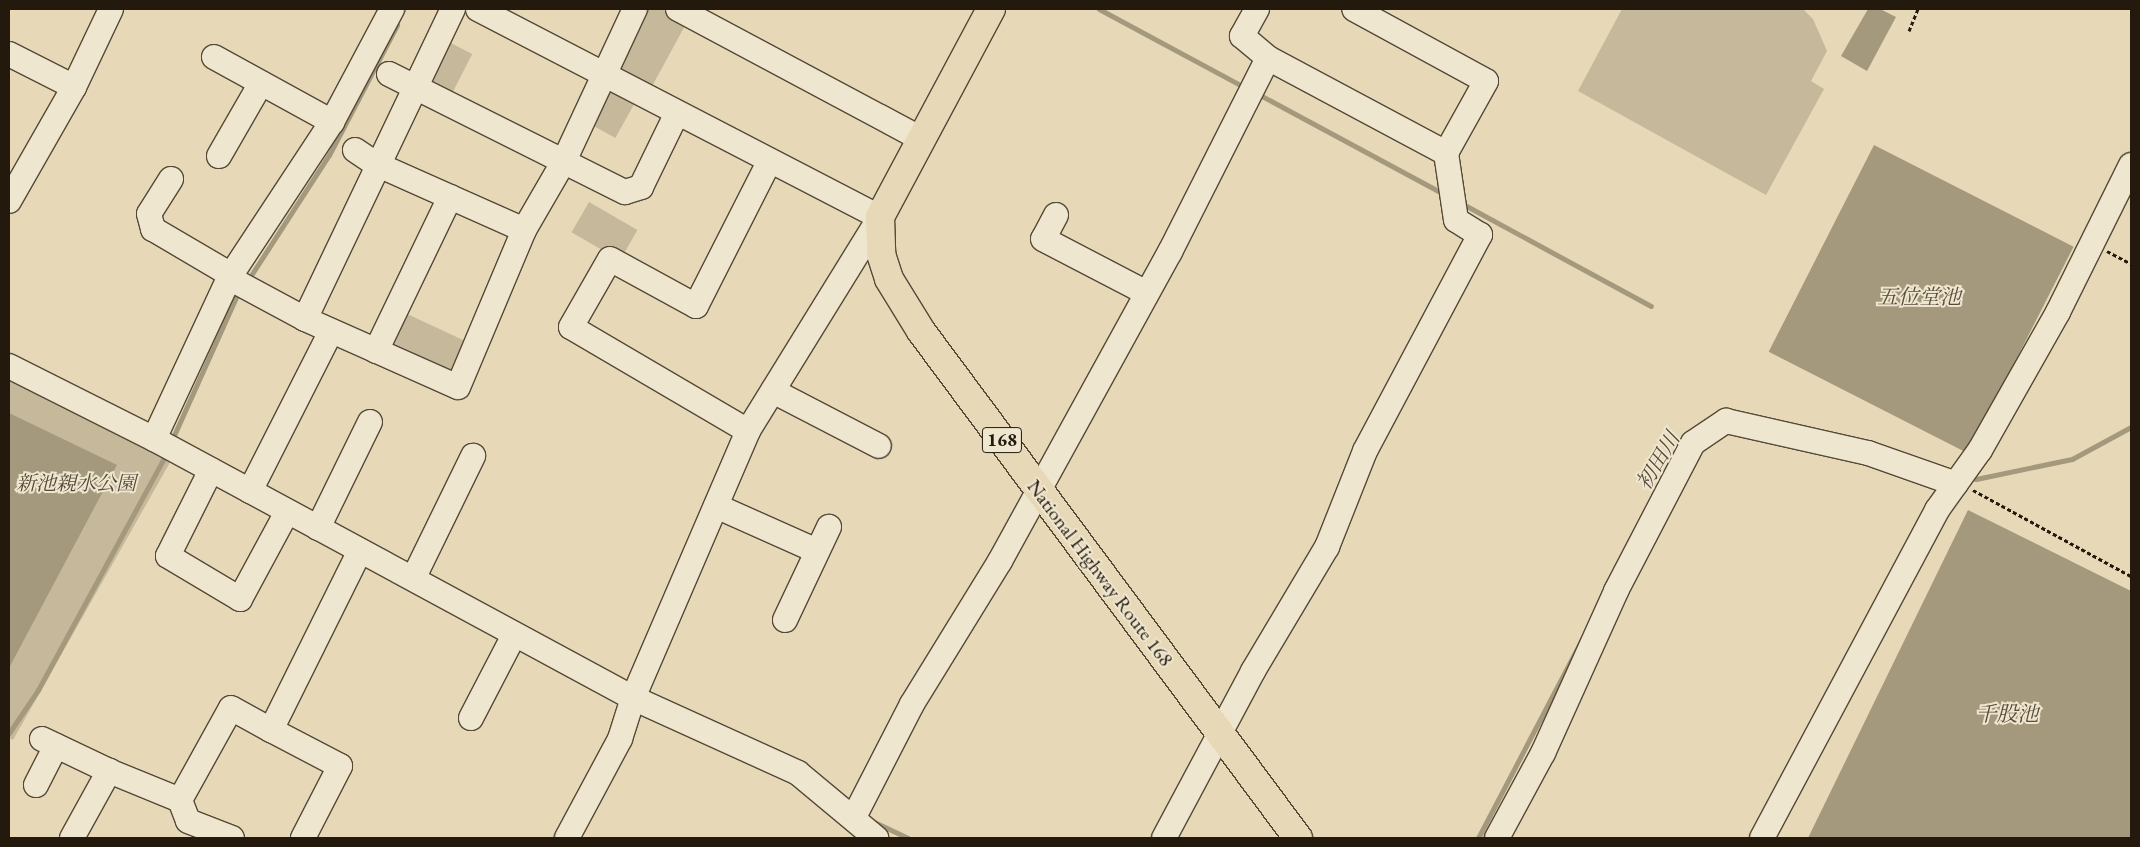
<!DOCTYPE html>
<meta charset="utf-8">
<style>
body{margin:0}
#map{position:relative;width:2140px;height:847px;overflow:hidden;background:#e7d9b7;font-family:"EB Garamond","Noto Serif JP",serif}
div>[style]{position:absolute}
.green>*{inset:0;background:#c6b89a;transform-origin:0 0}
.water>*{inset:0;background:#a4987d;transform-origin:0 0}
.stream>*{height:5px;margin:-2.5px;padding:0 2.5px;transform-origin:2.5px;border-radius:2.5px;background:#a4987d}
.path>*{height:3px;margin-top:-1.5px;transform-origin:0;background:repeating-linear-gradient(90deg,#23190c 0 4px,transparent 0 6.5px)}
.roads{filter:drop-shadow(1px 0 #544937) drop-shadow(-1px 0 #544937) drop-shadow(0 1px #544937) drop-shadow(0 -1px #544937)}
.minor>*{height:24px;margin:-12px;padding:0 12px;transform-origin:12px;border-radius:12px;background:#efe6d0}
.highway>*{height:28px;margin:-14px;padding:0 14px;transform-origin:14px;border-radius:14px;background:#e7d9b7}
span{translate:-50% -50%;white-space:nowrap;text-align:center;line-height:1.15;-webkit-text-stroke:4px #efe6d0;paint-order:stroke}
.shield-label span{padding:1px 4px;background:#efe6d0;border:1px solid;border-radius:4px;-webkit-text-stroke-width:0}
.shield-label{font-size:19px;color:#23190c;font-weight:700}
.park-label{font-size:20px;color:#544937;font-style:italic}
.street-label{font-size:20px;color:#23190c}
.water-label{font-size:21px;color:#574c39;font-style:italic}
.frame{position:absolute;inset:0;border:10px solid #23190c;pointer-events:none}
</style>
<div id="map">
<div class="green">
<i style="clip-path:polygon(643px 9px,662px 9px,687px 22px,650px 90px,612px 69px)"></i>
<i style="clip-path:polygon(1622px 9px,1803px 9px,1813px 19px,1827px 51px,1811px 81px,1824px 89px,1766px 195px,1578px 91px)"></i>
<i style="left:441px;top:38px;width:35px;height:54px;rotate:27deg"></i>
<i style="left:608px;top:79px;width:35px;height:48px;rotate:29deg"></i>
<i style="left:589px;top:202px;width:56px;height:35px;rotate:30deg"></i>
<i style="left:405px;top:313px;width:73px;height:43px;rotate:25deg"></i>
<i style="clip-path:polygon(9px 374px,173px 457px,13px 740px,9px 738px)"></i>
</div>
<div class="water">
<i style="clip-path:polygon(1868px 9px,1880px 9px,1896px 17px,1867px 71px,1841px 56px)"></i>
<i style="left:1874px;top:145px;width:224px;height:232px;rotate:27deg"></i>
<i style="clip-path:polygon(9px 413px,117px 465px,9px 668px)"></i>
<i style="clip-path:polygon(1968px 510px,2131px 591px,2131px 838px,1808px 838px)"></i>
</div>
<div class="stream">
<i style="left:1099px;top:9px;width:167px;rotate:28.3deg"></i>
<i style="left:1258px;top:94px;width:211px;rotate:28.3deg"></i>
<i style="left:1461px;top:203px;width:216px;rotate:28.5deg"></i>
<i style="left:248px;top:280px;width:149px;rotate:-57.1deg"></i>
<i style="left:329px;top:155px;width:147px;rotate:-62.4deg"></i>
<i style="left:171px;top:442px;width:166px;rotate:-65.8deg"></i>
<i style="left:1970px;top:477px;width:6px;rotate:18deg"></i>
<i style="left:1976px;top:479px;width:98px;rotate:-11.8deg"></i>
<i style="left:2072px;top:459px;width:67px;rotate:-28.5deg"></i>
<i style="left:9px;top:733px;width:52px;rotate:-56deg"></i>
<i style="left:38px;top:690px;width:271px;rotate:-61.5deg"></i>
<i style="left:870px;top:820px;width:42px;rotate:25.3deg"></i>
<i style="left:1478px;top:838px;width:225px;rotate:-62.4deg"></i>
</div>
<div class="path">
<i style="left:1909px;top:31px;width:24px;rotate:-68deg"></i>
<i style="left:2107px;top:251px;width:27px;rotate:28deg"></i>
<i style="left:1973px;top:490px;width:180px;rotate:28.6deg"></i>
</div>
<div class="roads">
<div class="minor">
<i style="left:478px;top:9px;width:453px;rotate:27.4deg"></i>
<i style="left:880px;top:217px;width:251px;rotate:121.7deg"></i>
<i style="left:748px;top:431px;width:291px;rotate:113.3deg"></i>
<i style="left:633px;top:698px;width:43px;rotate:107.6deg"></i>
<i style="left:620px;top:739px;width:112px;rotate:118.2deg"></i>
<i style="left:678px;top:9px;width:274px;rotate:28.1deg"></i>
<i style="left:1257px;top:9px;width:31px;rotate:119deg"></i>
<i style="left:1242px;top:36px;width:34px;rotate:40deg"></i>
<i style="left:1268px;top:58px;width:202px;rotate:28.1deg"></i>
<i style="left:9px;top:54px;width:73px;rotate:26.9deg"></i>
<i style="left:214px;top:57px;width:135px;rotate:28.8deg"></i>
<i style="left:389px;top:74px;width:264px;rotate:26.6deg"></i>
<i style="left:625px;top:192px;width:17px;rotate:-17deg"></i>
<i style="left:641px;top:187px;width:82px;rotate:-64.1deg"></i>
<i style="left:355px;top:150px;width:25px;rotate:34deg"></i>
<i style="left:376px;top:164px;width:162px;rotate:24deg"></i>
<i style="left:219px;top:156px;width:84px;rotate:-60.1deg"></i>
<i style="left:171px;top:179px;width:41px;rotate:122.2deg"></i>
<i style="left:149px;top:214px;width:16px;rotate:75deg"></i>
<i style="left:153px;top:229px;width:91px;rotate:30.5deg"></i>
<i style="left:9px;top:201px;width:131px;rotate:-60.3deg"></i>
<i style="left:74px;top:87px;width:86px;rotate:-64.6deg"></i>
<i style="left:1056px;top:215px;width:27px;rotate:118deg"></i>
<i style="left:1043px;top:239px;width:115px;rotate:27.5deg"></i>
<i style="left:229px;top:278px;width:86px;rotate:28.3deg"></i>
<i style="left:305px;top:319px;width:167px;rotate:24deg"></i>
<i style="left:458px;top:387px;width:170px;rotate:-67.2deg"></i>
<i style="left:524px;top:230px;width:80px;rotate:-59.9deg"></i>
<i style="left:564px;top:161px;width:168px;rotate:-65deg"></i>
<i style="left:305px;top:319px;width:344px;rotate:-64.5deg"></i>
<i style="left:376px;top:351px;width:171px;rotate:-64.3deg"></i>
<i style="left:9px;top:366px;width:162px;rotate:26.7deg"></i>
<i style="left:154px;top:439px;width:545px;rotate:28.4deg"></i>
<i style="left:633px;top:698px;width:181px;rotate:24.4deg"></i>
<i style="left:798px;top:773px;width:102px;rotate:39.8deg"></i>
<i style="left:773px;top:391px;width:119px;rotate:27.4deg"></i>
<i style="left:748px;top:431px;width:205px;rotate:-149.6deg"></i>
<i style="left:571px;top:327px;width:78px;rotate:-60.2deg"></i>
<i style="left:610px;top:259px;width:98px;rotate:28.7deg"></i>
<i style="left:696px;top:306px;width:161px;rotate:-63.1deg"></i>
<i style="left:154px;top:439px;width:178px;rotate:-65deg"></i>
<i style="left:229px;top:278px;width:187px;rotate:-56.6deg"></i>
<i style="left:332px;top:122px;width:128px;rotate:-62deg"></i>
<i style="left:211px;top:470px;width:96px;rotate:116.6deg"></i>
<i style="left:168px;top:556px;width:84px;rotate:30.8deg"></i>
<i style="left:240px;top:599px;width:99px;rotate:-61.6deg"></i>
<i style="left:250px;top:491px;width:179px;rotate:-63.1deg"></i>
<i style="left:716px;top:506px;width:108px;rotate:24deg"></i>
<i style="left:318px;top:528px;width:118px;rotate:-63.9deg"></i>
<i style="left:414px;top:577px;width:135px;rotate:-64deg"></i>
<i style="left:785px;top:620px;width:103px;rotate:-64.7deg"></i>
<i style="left:471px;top:718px;width:93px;rotate:-62.6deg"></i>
<i style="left:42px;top:739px;width:74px;rotate:25.5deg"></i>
<i style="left:36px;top:785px;width:44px;rotate:-62.9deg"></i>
<i style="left:180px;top:800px;width:105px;rotate:-61deg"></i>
<i style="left:231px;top:708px;width:46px;rotate:28.8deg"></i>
<i style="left:854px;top:817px;width:127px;rotate:-62.8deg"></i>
<i style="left:912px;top:704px;width:168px;rotate:-58.4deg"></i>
<i style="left:1000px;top:561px;width:353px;rotate:-61.2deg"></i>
<i style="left:1170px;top:252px;width:217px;rotate:-63.2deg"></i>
<i style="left:72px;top:838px;width:77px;rotate:-61.1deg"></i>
<i style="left:109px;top:771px;width:77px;rotate:22.2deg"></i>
<i style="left:180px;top:800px;width:22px;rotate:69deg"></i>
<i style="left:188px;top:821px;width:47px;rotate:21.1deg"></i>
<i style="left:303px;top:838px;width:81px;rotate:-62.8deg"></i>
<i style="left:340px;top:766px;width:78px;rotate:-152.4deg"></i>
<i style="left:271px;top:730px;width:200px;rotate:-63.6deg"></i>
<i style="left:1164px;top:838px;width:189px;rotate:-61.9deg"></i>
<i style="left:1253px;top:671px;width:144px;rotate:-59.2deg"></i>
<i style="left:1327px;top:547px;width:103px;rotate:-68.4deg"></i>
<i style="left:1365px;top:451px;width:245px;rotate:-62deg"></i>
<i style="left:1480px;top:235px;width:28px;rotate:-148deg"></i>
<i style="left:1456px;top:220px;width:68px;rotate:-98.5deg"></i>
<i style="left:1446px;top:153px;width:82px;rotate:-60.9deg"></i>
<i style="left:1486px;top:81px;width:150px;rotate:-151.4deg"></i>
<i style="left:1497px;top:838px;width:97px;rotate:-61.6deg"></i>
<i style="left:1543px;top:753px;width:178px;rotate:-65.7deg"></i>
<i style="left:1616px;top:591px;width:167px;rotate:-62.5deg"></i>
<i style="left:1693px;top:443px;width:40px;rotate:-34deg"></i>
<i style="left:1726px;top:421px;width:146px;rotate:12.7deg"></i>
<i style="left:1868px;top:453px;width:93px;rotate:19.4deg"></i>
<i style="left:1762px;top:838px;width:372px;rotate:-61.9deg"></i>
<i style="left:1937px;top:510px;width:74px;rotate:-54.4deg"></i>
<i style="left:1980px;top:450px;width:159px;rotate:-60.5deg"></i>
<i style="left:2058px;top:312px;width:164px;rotate:-63.6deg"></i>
</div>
<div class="highway">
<i style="left:991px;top:9px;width:236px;rotate:118.1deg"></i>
<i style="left:880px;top:217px;width:37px;rotate:88deg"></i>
<i style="left:881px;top:254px;width:26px;rotate:72deg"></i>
<i style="left:889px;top:279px;width:61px;rotate:58.4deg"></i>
<i style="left:921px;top:331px;width:632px;rotate:53.37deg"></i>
</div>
</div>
<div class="shield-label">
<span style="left:1002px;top:440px">168</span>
</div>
<div class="park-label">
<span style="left:76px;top:483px">新池親水公園</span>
</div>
<div class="street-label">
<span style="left:1100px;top:573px;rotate:53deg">National Highway Route 168</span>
</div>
<div class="water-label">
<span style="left:1919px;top:297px">五位堂池</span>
<span style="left:1658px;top:461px;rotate:-59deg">初田川</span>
<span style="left:2007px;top:714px">千股池</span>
</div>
<div class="frame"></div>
</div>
